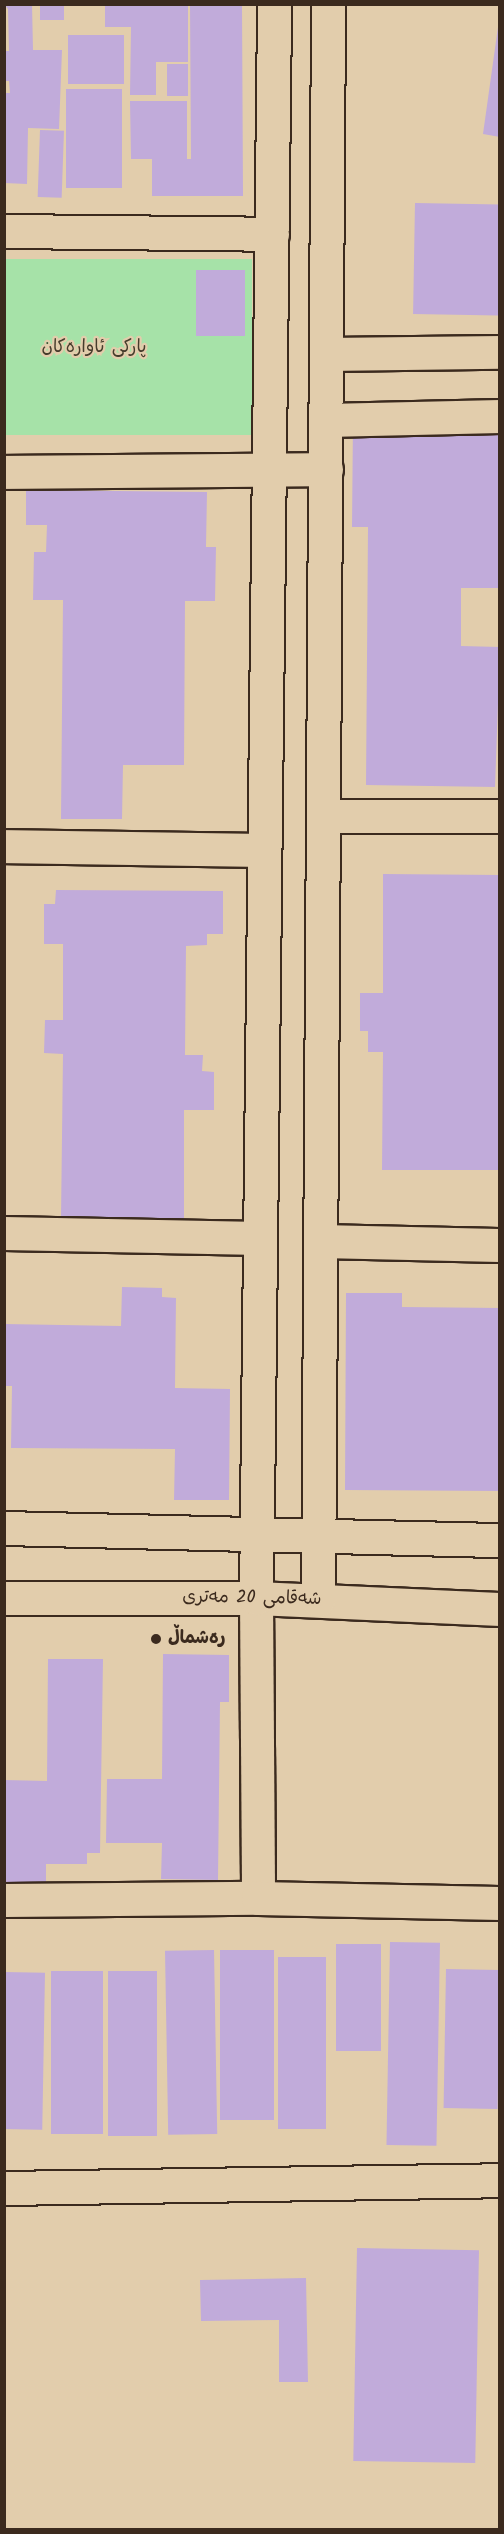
<!DOCTYPE html>
<meta charset="utf-8">
<style>
body{margin:0}
#map{position:relative;width:504px;height:2534px;overflow:hidden;background:#e2cdac;font-family:Kalam,"Playpen Sans Arabic",sans-serif}
div>[style]{position:absolute}
.green>*{inset:0;background:#a6e2a8;transform-origin:0 0}
.building>*{inset:0;background:#c1abda;transform-origin:0 0}
.roads{filter:drop-shadow(2px 0 #3b2a1e) drop-shadow(-2px 0 #3b2a1e) drop-shadow(0 2px #3b2a1e) drop-shadow(0 -2px #3b2a1e)}
.minor>*{height:33px;margin:-16.5px;padding:0 16.5px;transform-origin:16.5px;border-radius:16.5px;background:#e2cdac}
.major>*{height:33px;margin:-16.5px;padding:0 16.5px;transform-origin:16.5px;border-radius:16.5px;background:#e2cdac}
.dots>*{width:16px;height:16px;translate:-50% -50%;box-sizing:border-box;border:3px solid #e2cdac;border-radius:50%}
span{translate:-50% -50%;white-space:nowrap;text-align:center;line-height:1.15;-webkit-text-stroke:4.5px #e2cdac;paint-order:stroke}
.park-label{font-size:18px;color:#463c2c}
.street-label{font-size:18px;color:#3b2a1e}
.poi-label{font-size:18px;color:#3b2a1e;font-weight:700}
.left{translate:0 -50%;text-align:left}
.frame{position:absolute;inset:0;border:6px solid #3b2a1e;pointer-events:none}
</style>
<div id="map">
<div class="green">
<i style="left:5px;top:259px;width:247px;height:176px"></i>
</div>
<div class="building">
<i style="clip-path:polygon(4px 4px,32px 4px,33px 50px,62px 50px,59px 129px,28px 128px,27px 184px,4px 183px,4px 93px,10px 93px,9px 81px,4px 81px,4px 51px,9px 51px,8px 9px)"></i>
<i style="left:40px;top:4px;width:24px;height:16px"></i>
<i style="clip-path:polygon(190px 4px,242px 4px,243px 196px,152px 196px,152px 159px,131px 159px,130px 101px,187px 101px,187px 159px,191px 159px)"></i>
<i style="clip-path:polygon(105px 5px,188px 5px,188px 62px,156px 62px,156px 95px,130px 95px,131px 27px,105px 27px)"></i>
<i style="clip-path:polygon(498px 27px,500px 27px,500px 137px,483px 134px)"></i>
<i style="left:68px;top:35px;width:56px;height:49px"></i>
<i style="left:167px;top:64px;width:21px;height:32px"></i>
<i style="left:66px;top:89px;width:56px;height:99px"></i>
<i style="left:40px;top:130px;width:24px;height:67px;rotate:2deg"></i>
<i style="left:415px;top:203px;width:85px;height:111px;rotate:1deg"></i>
<i style="left:196px;top:270px;width:49px;height:66px"></i>
<i style="clip-path:polygon(353px 421px,500px 422px,500px 588px,461px 588px,461px 646px,500px 647px,495px 787px,366px 785px,368px 527px,352px 527px)"></i>
<i style="clip-path:polygon(26px 490px,207px 492px,206px 547px,216px 547px,215px 601px,185px 601px,184px 765px,123px 765px,122px 819px,61px 819px,63px 600px,33px 600px,34px 552px,46px 552px,47px 525px,26px 525px)"></i>
<i style="clip-path:polygon(383px 874px,500px 875px,500px 1170px,382px 1170px,383px 1052px,368px 1052px,368px 1031px,360px 1031px,360px 993px,383px 993px)"></i>
<i style="clip-path:polygon(56px 890px,223px 891px,223px 934px,207px 934px,207px 945px,186px 946px,185px 1055px,203px 1055px,202px 1071px,214px 1072px,214px 1110px,184px 1110px,184px 1219px,61px 1218px,63px 1054px,44px 1053px,45px 1020px,63px 1020px,63px 944px,44px 944px,44px 904px,55px 904px)"></i>
<i style="clip-path:polygon(122px 1287px,162px 1288px,162px 1297px,176px 1298px,175px 1388px,230px 1389px,229px 1500px,174px 1500px,175px 1449px,11px 1448px,12px 1386px,4px 1386px,4px 1324px,121px 1326px)"></i>
<i style="clip-path:polygon(346px 1293px,402px 1293px,402px 1307px,500px 1308px,500px 1491px,345px 1490px)"></i>
<i style="clip-path:polygon(163px 1654px,229px 1655px,229px 1702px,220px 1702px,218px 1880px,161px 1879px,162px 1843px,106px 1843px,107px 1779px,162px 1779px)"></i>
<i style="clip-path:polygon(48px 1659px,103px 1659px,100px 1853px,87px 1853px,87px 1864px,46px 1864px,46px 1882px,4px 1882px,4px 1780px,47px 1781px)"></i>
<i style="left:390px;top:1942px;width:50px;height:203px;rotate:1deg"></i>
<i style="left:336px;top:1944px;width:45px;height:107px"></i>
<i style="left:214px;top:1950px;width:184px;height:49px;rotate:89deg"></i>
<i style="left:220px;top:1950px;width:54px;height:170px"></i>
<i style="left:326px;top:1957px;width:172px;height:48px;rotate:90deg"></i>
<i style="left:446px;top:1969px;width:54px;height:139px;rotate:1deg"></i>
<i style="left:51px;top:1971px;width:52px;height:163px"></i>
<i style="left:108px;top:1971px;width:49px;height:165px"></i>
<i style="left:4px;top:1972px;width:41px;height:157px;rotate:1deg"></i>
<i style="left:357px;top:2248px;width:122px;height:213px;rotate:1deg"></i>
<i style="clip-path:polygon(306px 2278px,308px 2382px,279px 2382px,279px 2320px,201px 2321px,200px 2280px)"></i>
</div>
<div class="roads">
<div class="minor">
<i style="left:4px;top:231px;width:268px;rotate:0.6deg"></i>
<i style="left:326px;top:354px;width:174px;rotate:-0.7deg"></i>
<i style="left:326px;top:420px;width:174px;rotate:-1.3deg"></i>
<i style="left:4px;top:472px;width:322px;rotate:-0.5deg"></i>
<i style="left:323px;top:816px;width:177px"></i>
<i style="left:4px;top:846px;width:260px;rotate:0.9deg"></i>
<i style="left:4px;top:1233px;width:256px;rotate:1.1deg"></i>
<i style="left:320px;top:1241px;width:180px;rotate:1.3deg"></i>
<i style="left:256px;top:1598px;width:300px;rotate:89.6deg"></i>
<i style="left:4px;top:1900px;width:254px;rotate:-0.5deg"></i>
<i style="left:258px;top:1898px;width:242px;rotate:1.2deg"></i>
<i style="left:4px;top:2188px;width:496px;rotate:-0.9deg"></i>
</div>
<div class="major">
<i style="left:4px;top:1528px;width:496px;rotate:1.4deg"></i>
<i style="left:4px;top:1598px;width:252px"></i>
<i style="left:256px;top:1598px;width:244px;rotate:2.6deg"></i>
<i style="left:256px;top:1598px;width:1594px;rotate:-89.35deg"></i>
<i style="left:318px;top:1600px;width:1596px;rotate:-89.64deg"></i>
</div>
</div>
<div class="dots">
<i style="left:156px;top:1639px;background:#3b2a1e"></i>
</div>
<div class="park-label">
<span style="left:94px;top:348px">پارکی ئاوارەکان</span>
</div>
<div class="street-label">
<span style="left:252px;top:1599px;rotate:1deg">شەقامی 20 مەتری</span>
</div>
<div class="poi-label">
<span class="left" style="left:168px;top:1639px">رەشماڵ</span>
</div>
<div class="frame"></div>
</div>
